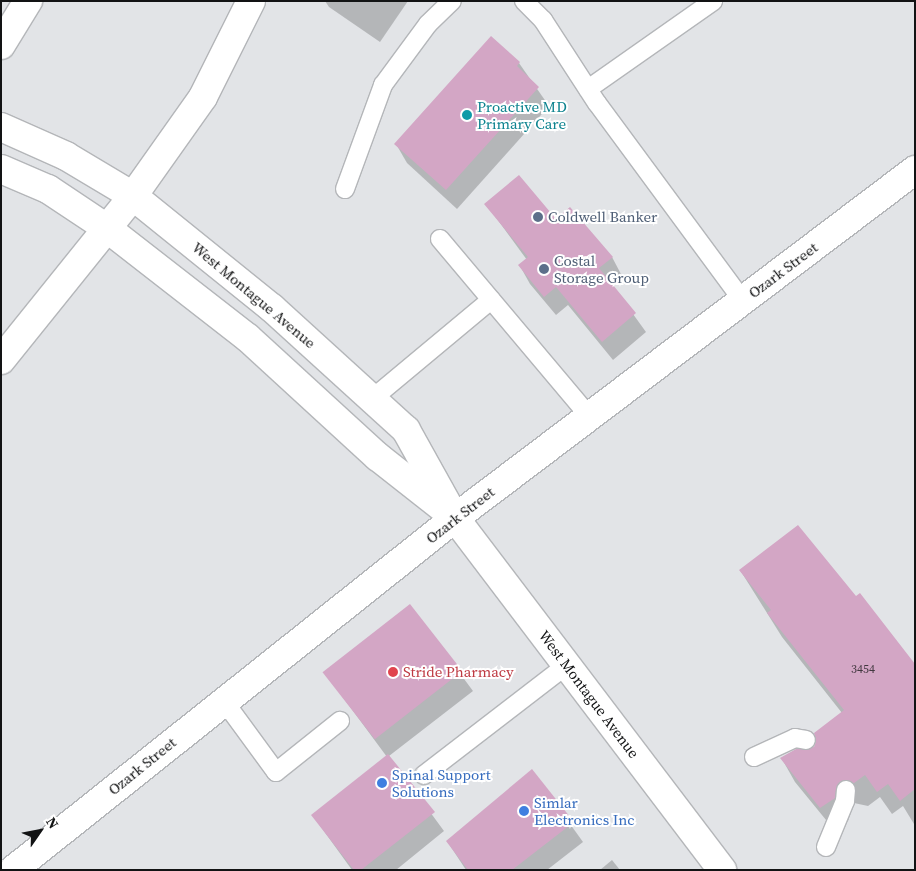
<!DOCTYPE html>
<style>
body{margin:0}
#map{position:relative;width:916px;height:871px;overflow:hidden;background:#e2e4e7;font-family:"Source Serif 4",serif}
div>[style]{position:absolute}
.shadow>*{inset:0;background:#0003}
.building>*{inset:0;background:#d3a6c5;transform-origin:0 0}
.roads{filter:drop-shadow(1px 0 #b4b6b9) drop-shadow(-1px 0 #b4b6b9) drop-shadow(0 1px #b4b6b9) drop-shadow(0 -1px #b4b6b9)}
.service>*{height:18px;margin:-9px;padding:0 9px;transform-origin:9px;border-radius:9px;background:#fff}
.minor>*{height:28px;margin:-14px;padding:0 14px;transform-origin:14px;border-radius:14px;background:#fff}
.secondary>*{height:28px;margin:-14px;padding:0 14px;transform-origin:14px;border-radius:14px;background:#fff}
.motorway>*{height:28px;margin:-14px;padding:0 14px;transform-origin:14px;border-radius:14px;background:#fff}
.dots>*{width:14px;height:14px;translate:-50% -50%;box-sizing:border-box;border:2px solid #fff;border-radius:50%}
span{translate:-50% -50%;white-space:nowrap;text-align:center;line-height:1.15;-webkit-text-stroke:4px #fff;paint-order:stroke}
.number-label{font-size:12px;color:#423840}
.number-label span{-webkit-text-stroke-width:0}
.culture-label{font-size:15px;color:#0d838f}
.left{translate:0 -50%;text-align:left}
.service-label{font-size:15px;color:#4e5e75}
.street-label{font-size:15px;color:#121314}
.health-label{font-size:15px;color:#be3a42}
.shop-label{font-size:15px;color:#366cbe}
.frame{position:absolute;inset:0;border:2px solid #121314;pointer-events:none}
.north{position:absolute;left:15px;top:806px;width:50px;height:50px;-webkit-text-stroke:4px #fff;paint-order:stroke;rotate:57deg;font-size:14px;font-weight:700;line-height:20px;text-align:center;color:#121314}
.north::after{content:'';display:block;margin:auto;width:18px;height:22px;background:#121314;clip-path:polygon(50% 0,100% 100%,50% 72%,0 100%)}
</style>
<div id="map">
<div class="shadow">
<i style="clip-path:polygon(325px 1px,408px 1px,380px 42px,329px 7px)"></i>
<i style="clip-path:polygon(491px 38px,519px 63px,549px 106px,457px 209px,407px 163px,396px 144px)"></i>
<i style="clip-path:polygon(486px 204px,556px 221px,612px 257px,622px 276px,612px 285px,646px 332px,613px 360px,568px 305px,556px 315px,530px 284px,520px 266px,527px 260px)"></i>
<i style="clip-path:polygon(740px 570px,856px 598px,915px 666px,914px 824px,903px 806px,892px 814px,880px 797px,868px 806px,854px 803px,848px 821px,835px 831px,795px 782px,782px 759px,815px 748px,842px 713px,782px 637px)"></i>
<i style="clip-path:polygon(410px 606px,473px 691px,389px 756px,444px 831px,396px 870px,352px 870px,313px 816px,387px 757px,325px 673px)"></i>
<i style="clip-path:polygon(532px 771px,583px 842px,547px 870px,466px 870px,447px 841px)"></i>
<i style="clip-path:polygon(612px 860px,620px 870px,600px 870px)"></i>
</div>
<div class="building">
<i style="clip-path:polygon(491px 36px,520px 62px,517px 66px,539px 87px,446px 190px,394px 144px)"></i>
<i style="clip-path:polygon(519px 175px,556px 219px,570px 207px,613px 257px,599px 268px,636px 313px,602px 342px,556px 287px,544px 297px,518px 265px,528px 257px,484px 204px)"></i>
<i style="clip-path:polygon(798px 525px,856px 596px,860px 593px,915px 664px,915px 789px,900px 801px,888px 784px,877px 792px,865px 775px,854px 783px,841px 781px,835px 798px,820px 808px,780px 758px,796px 749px,814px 747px,816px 741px,814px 733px,844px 710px,767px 613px,771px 610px,739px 570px)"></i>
<i style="left:410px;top:604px;width:85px;height:111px;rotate:52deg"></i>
<i style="clip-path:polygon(388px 754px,435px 812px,361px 870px,354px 870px,311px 815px)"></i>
<i style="clip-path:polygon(532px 769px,574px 822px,512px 870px,468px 870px,446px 841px)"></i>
</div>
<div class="roads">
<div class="service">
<i style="left:524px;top:1px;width:27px;rotate:45deg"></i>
<i style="left:543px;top:20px;width:99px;rotate:57deg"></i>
<i style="left:597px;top:103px;width:245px;rotate:53.6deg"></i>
<i style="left:588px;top:89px;width:153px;rotate:-35.1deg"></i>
<i style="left:345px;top:189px;width:111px;rotate:-69.9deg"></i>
<i style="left:383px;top:85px;width:76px;rotate:-53.6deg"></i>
<i style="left:428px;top:24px;width:33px;rotate:-44deg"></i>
<i style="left:440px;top:239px;width:231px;rotate:49.9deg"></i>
<i style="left:372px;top:399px;width:155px;rotate:-39.8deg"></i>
<i style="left:224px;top:701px;width:88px;rotate:53.8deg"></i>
<i style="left:276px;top:772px;width:82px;rotate:-38.6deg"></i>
<i style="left:754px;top:757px;width:45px;rotate:-24.9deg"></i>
<i style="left:795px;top:738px;width:11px;rotate:10deg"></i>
<i style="left:424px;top:775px;width:180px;rotate:-37.6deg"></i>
<i style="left:826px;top:847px;width:50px;rotate:-67.6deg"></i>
<i style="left:845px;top:801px;width:11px;rotate:-85deg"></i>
</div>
<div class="minor">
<i style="left:13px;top:870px;width:565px;rotate:-38.53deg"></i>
<i style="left:455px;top:518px;width:577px;rotate:-37.11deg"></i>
</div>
<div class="secondary">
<i style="left:1px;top:127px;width:71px;rotate:24deg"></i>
<i style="left:66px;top:156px;width:78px;rotate:30.8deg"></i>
<i style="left:133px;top:196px;width:179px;rotate:38.9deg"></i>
<i style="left:272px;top:308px;width:181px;rotate:42.3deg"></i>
<i style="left:406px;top:430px;width:101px;rotate:60.9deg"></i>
<i style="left:455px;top:518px;width:442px;rotate:52.8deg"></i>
<i style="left:1px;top:169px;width:51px;rotate:23.1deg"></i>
<i style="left:48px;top:189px;width:72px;rotate:33.7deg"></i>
<i style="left:108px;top:229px;width:177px;rotate:37.9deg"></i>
<i style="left:248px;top:338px;width:176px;rotate:42.5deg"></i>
<i style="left:378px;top:457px;width:84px;rotate:38.2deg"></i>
<i style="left:133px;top:196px;width:121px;rotate:-54.7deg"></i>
<i style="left:203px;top:97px;width:107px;rotate:-63.4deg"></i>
</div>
<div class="motorway">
<i style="left:1px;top:45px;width:52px;rotate:-58.5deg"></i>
<i style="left:1px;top:360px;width:211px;rotate:-51.2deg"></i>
</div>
</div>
<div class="dots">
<i style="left:467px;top:115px;background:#0f9aa8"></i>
<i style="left:538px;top:217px;background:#5c6f8a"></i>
<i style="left:544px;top:269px;background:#5c6f8a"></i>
<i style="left:393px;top:672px;background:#e0444e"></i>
<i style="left:382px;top:783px;background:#3f7fe0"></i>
<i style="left:524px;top:811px;background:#3f7fe0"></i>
</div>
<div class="number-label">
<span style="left:863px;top:670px">3454</span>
</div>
<div class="culture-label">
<span class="left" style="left:477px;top:115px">Proactive MD<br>Primary Care</span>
</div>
<div class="service-label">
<span class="left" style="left:548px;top:217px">Coldwell Banker</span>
<span class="left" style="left:554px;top:269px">Costal<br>Storage Group</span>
</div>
<div class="street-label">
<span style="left:783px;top:270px;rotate:-37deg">Ozark Street</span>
<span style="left:254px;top:295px;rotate:40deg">West Montague Avenue</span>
<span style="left:460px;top:515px;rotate:-38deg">Ozark Street</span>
<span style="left:589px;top:694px;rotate:53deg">West Montague Avenue</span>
<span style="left:142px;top:766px;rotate:-39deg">Ozark Street</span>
</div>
<div class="health-label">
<span class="left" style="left:403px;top:672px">Stride Pharmacy</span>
</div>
<div class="shop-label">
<span class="left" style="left:392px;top:783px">Spinal Support<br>Solutions</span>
<span class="left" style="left:534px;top:811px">Simlar<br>Electronics Inc</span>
</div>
<div class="frame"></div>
<div class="north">N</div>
</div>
